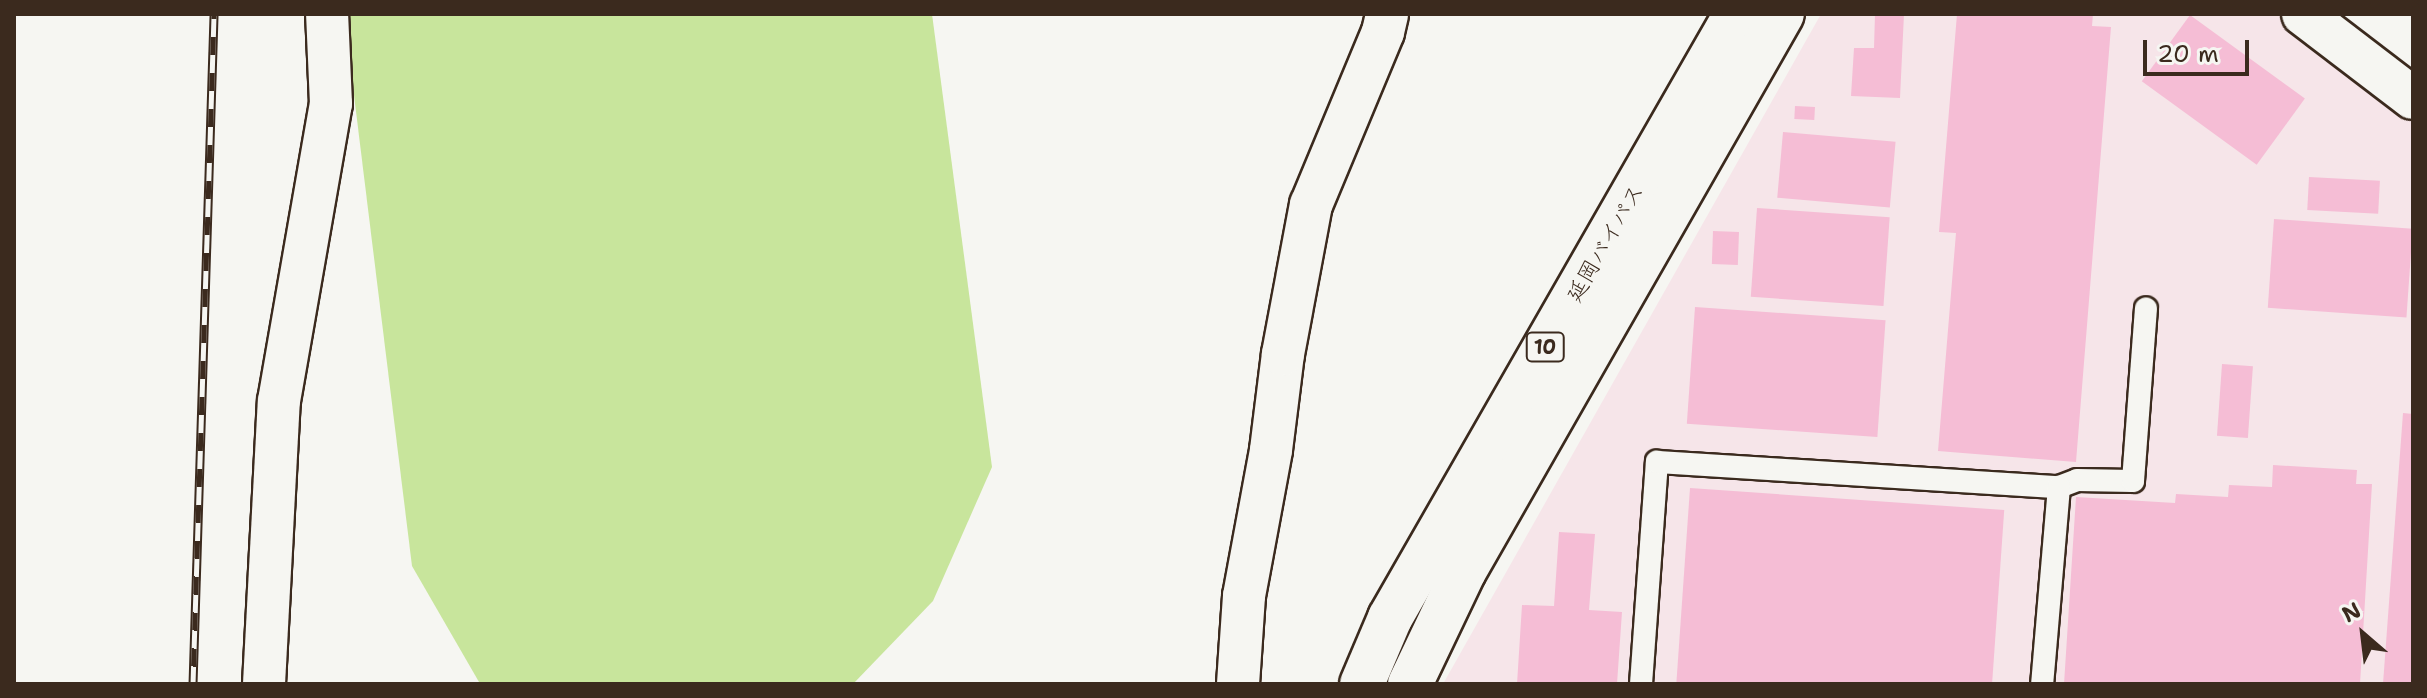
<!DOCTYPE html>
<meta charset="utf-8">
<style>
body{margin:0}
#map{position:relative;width:2427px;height:698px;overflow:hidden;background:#f6f6f2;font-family:"Shantell Sans","Klee One",sans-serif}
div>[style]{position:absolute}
.built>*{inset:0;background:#f6e5e9}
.green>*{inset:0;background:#c8e59c}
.building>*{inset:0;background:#f5bdd5;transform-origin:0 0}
.roads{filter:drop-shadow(2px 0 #3b2a1e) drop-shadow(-2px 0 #3b2a1e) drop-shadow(0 2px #3b2a1e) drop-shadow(0 -2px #3b2a1e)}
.service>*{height:22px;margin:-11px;padding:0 11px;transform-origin:11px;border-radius:11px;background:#f6f6f2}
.minor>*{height:42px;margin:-21px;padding:0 21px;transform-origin:21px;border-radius:21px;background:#f6f6f2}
.trunk>*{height:44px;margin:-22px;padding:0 22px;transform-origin:22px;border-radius:22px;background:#f6f6f2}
.rail>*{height:9px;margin-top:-4.5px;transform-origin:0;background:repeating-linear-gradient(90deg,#f6f6f2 0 18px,#3b2a1e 0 36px);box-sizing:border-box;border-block:2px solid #3b2a1e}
span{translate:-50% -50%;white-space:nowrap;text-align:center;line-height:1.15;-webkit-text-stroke:8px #f6f6f2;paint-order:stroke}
.shield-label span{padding:2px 6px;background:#f6f6f2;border:2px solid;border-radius:6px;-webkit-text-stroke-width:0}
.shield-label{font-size:20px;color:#3b2a1e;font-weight:700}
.street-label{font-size:22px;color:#3b2a1e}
.frame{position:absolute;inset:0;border:16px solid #3b2a1e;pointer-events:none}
.north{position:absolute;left:2323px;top:594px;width:80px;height:80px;-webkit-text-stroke:6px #f6f6f2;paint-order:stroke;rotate:332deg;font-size:22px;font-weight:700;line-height:32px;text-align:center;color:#3b2a1e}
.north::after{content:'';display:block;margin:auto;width:28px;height:36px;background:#3b2a1e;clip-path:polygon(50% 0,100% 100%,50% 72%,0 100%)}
.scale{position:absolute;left:2143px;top:40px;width:106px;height:36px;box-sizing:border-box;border:4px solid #3b2a1e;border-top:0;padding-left:10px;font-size:24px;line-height:28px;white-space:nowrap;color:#3b2a1e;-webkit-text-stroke:6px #f6f6f2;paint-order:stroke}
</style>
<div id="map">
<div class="built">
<i style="clip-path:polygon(1821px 14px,2277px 14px,2413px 118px,2413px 684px,1443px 684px)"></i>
</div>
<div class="green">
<i style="clip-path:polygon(344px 14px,932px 14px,992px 467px,933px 601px,853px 684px,479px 682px,412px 566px)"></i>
</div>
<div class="building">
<i style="clip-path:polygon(1875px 14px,1904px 14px,1900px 98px,1851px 96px,1854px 48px,1874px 48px)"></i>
<i style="clip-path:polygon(1957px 14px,2093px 14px,2092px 26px,2111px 27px,2076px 462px,1938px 451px,1956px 233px,1939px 232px)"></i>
<i style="left:2190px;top:15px;width:142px;height:82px;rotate:36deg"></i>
<i style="left:1795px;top:106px;width:20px;height:13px;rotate:3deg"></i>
<i style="left:1783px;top:132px;width:113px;height:66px;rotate:5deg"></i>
<i style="left:2309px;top:177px;width:71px;height:33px;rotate:3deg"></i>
<i style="left:1757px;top:208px;width:133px;height:89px;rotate:4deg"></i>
<i style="left:2274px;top:219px;width:139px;height:89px;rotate:4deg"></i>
<i style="left:1713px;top:231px;width:26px;height:33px;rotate:2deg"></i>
<i style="left:1695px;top:307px;width:191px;height:117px;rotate:4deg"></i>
<i style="left:2222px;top:364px;width:31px;height:72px;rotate:4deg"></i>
<i style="clip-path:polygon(2403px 413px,2413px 414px,2413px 684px,2383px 684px)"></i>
<i style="clip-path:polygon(2273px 465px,2357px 470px,2356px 484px,2372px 484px,2360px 684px,2064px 684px,2076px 497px,2175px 503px,2176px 494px,2228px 497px,2229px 485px,2272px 487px)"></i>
<i style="left:1690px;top:488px;width:315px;height:197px;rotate:4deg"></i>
<i style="clip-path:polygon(1559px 532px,1595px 534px,1589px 610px,1622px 612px,1617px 684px,1517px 684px,1522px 605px,1554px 606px)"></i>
</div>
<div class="roads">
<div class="service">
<i style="left:2059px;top:487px;width:19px;rotate:-21deg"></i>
<i style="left:2077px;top:480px;width:56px;rotate:1deg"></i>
<i style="left:2133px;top:481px;width:173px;rotate:-85.7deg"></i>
<i style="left:1641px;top:684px;width:223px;rotate:-85.9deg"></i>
<i style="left:1657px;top:462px;width:403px;rotate:3.6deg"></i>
<i style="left:2059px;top:487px;width:198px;rotate:94.9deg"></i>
</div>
<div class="minor">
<i style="left:2303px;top:14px;width:138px;rotate:37.4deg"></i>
<i style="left:264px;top:684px;width:283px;rotate:-87deg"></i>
<i style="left:279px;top:401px;width:302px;rotate:-80.1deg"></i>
<i style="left:331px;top:104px;width:90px;rotate:-92.5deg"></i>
<i style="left:1238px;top:684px;width:88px;rotate:-86.1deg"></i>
<i style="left:1244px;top:596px;width:148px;rotate:-79.5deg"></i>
<i style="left:1271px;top:450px;width:97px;rotate:-82.9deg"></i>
<i style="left:1283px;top:354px;width:152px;rotate:-79.4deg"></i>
<i style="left:1311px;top:205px;width:187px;rotate:-67.4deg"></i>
<i style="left:1383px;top:32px;width:18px;rotate:-77deg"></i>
</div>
<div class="trunk">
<i style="left:1362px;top:684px;width:72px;rotate:-67deg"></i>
<i style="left:1390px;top:618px;width:696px;rotate:-60.19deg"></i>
<i style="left:1410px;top:684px;width:125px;rotate:-64.5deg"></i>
<i style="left:1464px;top:571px;width:641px;rotate:-60.28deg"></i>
</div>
</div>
<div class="rail">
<i style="left:193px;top:684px;width:670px;rotate:-88.2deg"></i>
</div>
<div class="shield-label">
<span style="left:1545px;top:347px">10</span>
</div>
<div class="street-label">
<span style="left:1605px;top:243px;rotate:-60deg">延岡バイパス</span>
</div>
<div class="frame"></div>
<div class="north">N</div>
<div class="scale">20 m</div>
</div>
